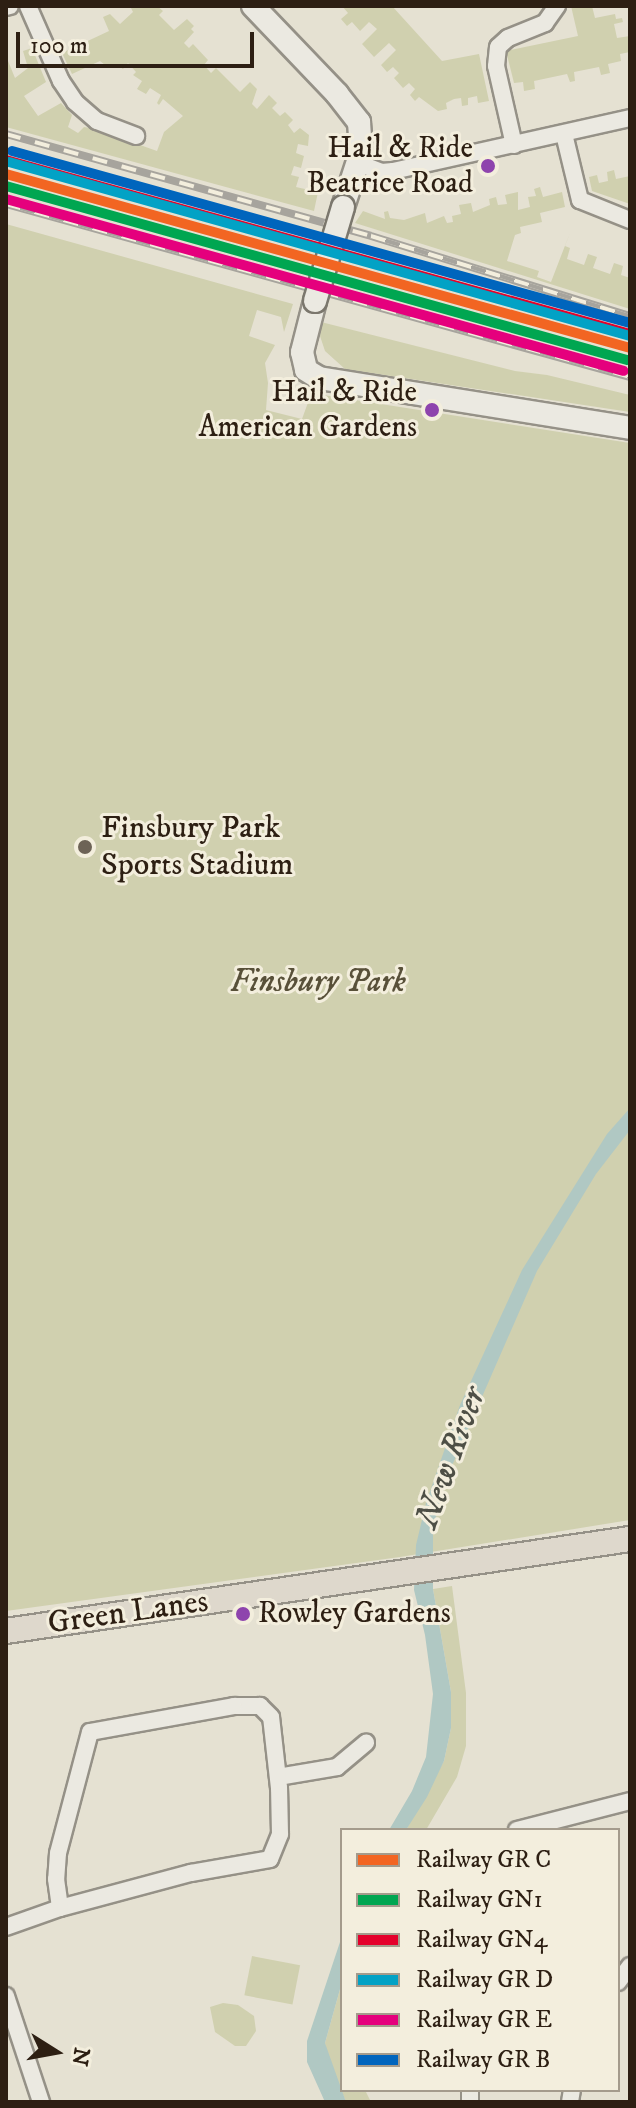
<!DOCTYPE html>
<style>
body{margin:0}
#map{position:relative;width:636px;height:2108px;overflow:hidden;background:#e5e1d2;font-family:"IM FELL DW Pica",serif}
div>[style]{position:absolute}
.green>*{inset:0;background:#d0d0af;transform-origin:0 0}
.water>*{inset:0;background:#b0c8c3}
.roads{filter:drop-shadow(2px 0 #959187) drop-shadow(-2px 0 #959187) drop-shadow(0 2px #959187) drop-shadow(0 -2px #959187)}
.street>*{height:16px;margin:-8px;padding:0 8px;transform-origin:8px;border-radius:8px;background:#ebe9e1}
.secondary>*{height:22px;margin:-11px;padding:0 11px;transform-origin:11px;border-radius:11px;background:#ebe9e1}
.primary>*{height:24px;margin:-12px;padding:0 12px;transform-origin:12px;border-radius:12px;background:#ded8cc}
.rail>*{height:8px;margin-top:-4px;transform-origin:0;background:repeating-linear-gradient(90deg,#f3eedd 0 15px,#a7a49d 0 30px);box-sizing:border-box;border-block:2px solid #a7a49d}
.bridges{filter:drop-shadow(2px 0 #7b776d) drop-shadow(-2px 0 #7b776d) drop-shadow(0 2px #7b776d) drop-shadow(0 -2px #7b776d)}
.secondary-bridge>*{height:22px;margin:-11px;padding:0 11px;transform-origin:11px;border-radius:11px;background:#ebe9e1}
.rail-1>*{height:10px;margin:-5px;padding:0 5px;transform-origin:5px;border-radius:5px;background:#f26522}
.rail-2>*{height:10px;margin:-5px;padding:0 5px;transform-origin:5px;border-radius:5px;background:#00a651}
.rail-3>*{height:10px;margin:-5px;padding:0 5px;transform-origin:5px;border-radius:5px;background:#e4002b}
.rail-4>*{height:10px;margin:-5px;padding:0 5px;transform-origin:5px;border-radius:5px;background:#02a2c5}
.rail-5>*{height:10px;margin:-5px;padding:0 5px;transform-origin:5px;border-radius:5px;background:#e5007d}
.rail-6>*{height:10px;margin:-5px;padding:0 5px;transform-origin:5px;border-radius:5px;background:#0065bd}
.dots>*{width:22px;height:22px;translate:-50% -50%;box-sizing:border-box;border:4px solid #f3eedd;border-radius:50%}
span{translate:-50% -50%;white-space:nowrap;text-align:center;line-height:1.15;-webkit-text-stroke:6px #f3eedd;paint-order:stroke}
.bus-label{font-size:30px;color:#2d1f13}
.right{translate:-100% -50%;text-align:right}
.left{translate:0 -50%;text-align:left}
.poi-label{font-size:32px;color:#2d1f13}
.park-label{font-size:32px;color:#585039;font-style:italic}
.street-label{font-size:32px;color:#2d1f13}
.water-label{font-size:34px;color:#4e4f46;font-style:italic}
.frame{position:absolute;inset:0;border:8px solid #2d1f13;pointer-events:none}
.legend{position:absolute;left:340px;top:1828px;width:280px;height:264px;box-sizing:border-box;background:#f3eedd;border:2px solid #a49b8c;margin:0;padding:10px 14px;list-style:none;font-size:24px;color:#2d1f13}
.legend li{display:flex;align-items:center;gap:16px;height:40px}
.legend b{width:40px;border:2px solid #a49b8c}
.north{position:absolute;left:16px;top:2012px;width:80px;height:80px;-webkit-text-stroke:6px #f3eedd;paint-order:stroke;rotate:101deg;font-size:22px;font-weight:700;line-height:32px;text-align:center;color:#2d1f13}
.north::after{content:'';display:block;margin:auto;width:28px;height:36px;background:#2d1f13;clip-path:polygon(50% 0,100% 100%,50% 72%,0 100%)}
.scale{position:absolute;left:16px;top:32px;width:238px;height:36px;box-sizing:border-box;border:4px solid #2d1f13;border-top:0;padding-left:10px;font-size:24px;line-height:28px;white-space:nowrap;color:#2d1f13;-webkit-text-stroke:6px #f3eedd;paint-order:stroke}
</style>
<div id="map">
<div class="green">
<i style="clip-path:polygon(130px 6px,157px 6px,163px 11px,159px 15px,174px 30px,187px 19px,194px 26px,191px 29px,194px 32px,184px 43px,189px 48px,193px 44px,208px 60px,204px 65px,211px 73px,216px 68px,240px 92px,250px 82px,257px 89px,252px 104px,257px 109px,269px 95px,277px 103px,272px 108px,280px 116px,285px 112px,293px 120px,288px 125px,294px 133px,300px 128px,309px 135px,308px 146px,298px 144px,296px 153px,304px 156px,301px 168px,294px 166px,291px 175px,299px 177px,296px 187px,318px 192px,314px 211px,6px 127px,6px 56px,15px 78px,28px 68px,23px 51px,32px 48px,46px 82px,24px 96px,38px 116px,61px 103px,72px 115px,68px 127px,78px 133px,84px 127px,95px 129px,157px 151px,164px 132px,183px 116px,163px 99px,159px 105px,157px 103px,161px 95px,150px 88px,146px 94px,137px 89px,142px 81px,133px 75px,136px 72px,128px 63px,123px 69px,116px 64px,109px 68px,100px 61px,72px 74px,62px 53px,109px 31px,103px 17px,110px 14px,120px 24px,133px 12px)"></i>
<i style="clip-path:polygon(342px 6px,392px 6px,442px 61px,479px 54px,489px 101px,478px 103px,477px 96px,468px 98px,468px 105px,462px 106px,461px 98px,454px 99px,446px 103px,447px 109px,438px 111px,419px 97px,415px 101px,410px 95px,415px 89px,409px 83px,403px 88px,394px 78px,399px 73px,393px 67px,387px 72px,381px 65px,396px 50px,389px 43px,374px 57px,362px 44px,377px 29px,369px 22px,360px 31px,352px 22px,347px 26px,341px 19px,348px 13px)"></i>
<i style="clip-path:polygon(571px 6px,592px 6px,595px 18px,615px 14px,616px 19px,622px 18px,623px 22px,614px 24px,617px 38px,630px 36px,630px 52px,620px 54px,621px 61px,608px 64px,610px 73px,601px 75px,599px 67px,574px 72px,575px 81px,570px 82px,567px 74px,534px 81px,535px 89px,524px 91px,523px 82px,514px 83px,506px 51px,578px 36px)"></i>
<i style="clip-path:polygon(614px 170px,616px 179px,630px 176px,630px 204px,592px 191px,589px 177px,597px 175px,599px 183px,608px 181px,607px 172px)"></i>
<i style="clip-path:polygon(540px 187px,543px 197px,562px 192px,565px 207px,540px 213px,542px 222px,520px 227px,521px 233px,515px 235px,507px 261px,539px 271px,537px 277px,551px 282px,571px 230px,565px 246px,570px 248px,567px 259px,584px 265px,588px 254px,597px 257px,593px 268px,610px 274px,614px 263px,623px 266px,621px 275px,630px 278px,630px 309px,355px 223px,363px 211px,385px 219px,384px 212px,388px 211px,390px 218px,404px 220px,425px 213px,427px 223px,444px 216px,447px 223px,453px 222px,452px 216px,461px 214px,459px 205px,471px 203px,473px 212px,490px 205px,489px 199px,496px 197px,498px 205px,507px 204px,505px 195px,518px 192px,518px 210px,530px 207px,528px 197px,536px 196px,534px 189px)"></i>
<i style="clip-path:polygon(6px 224px,293px 304px,284px 332px,281px 317px,257px 310px,249px 336px,275px 345px,265px 363px,268px 383px,266px 410px,302px 419px,310px 397px,317px 394px,630px 443px,630px 1520px,400px 1557px,6px 1611px)"></i>
<i style="clip-path:polygon(321px 322px,515px 371px,547px 375px,630px 395px,630px 412px,345px 369px,325px 351px,320px 336px)"></i>
<i style="clip-path:polygon(452px 1586px,466px 1693px,466px 1746px,457px 1777px,426px 1830px,406px 1830px,444px 1761px,451px 1728px,451px 1692px,433px 1589px)"></i>
<i style="left:252px;top:1956px;width:49px;height:40px;rotate:11deg"></i>
<i style="clip-path:polygon(342px 1982px,342px 2090px,365px 2090px,371px 2102px,346px 2102px,326px 2053px,325px 2043px)"></i>
<i style="clip-path:polygon(223px 2003px,238px 2005px,254px 2016px,256px 2031px,246px 2046px,235px 2046px,215px 2032px,210px 2007px)"></i>
</div>
<div class="water">
<i style="clip-path:polygon(630px 1108px,630px 1130px,596px 1174px,537px 1271px,447px 1477px,433px 1528px,433px 1589px,451px 1692px,451px 1728px,444px 1761px,427px 1797px,406px 1830px,389px 1830px,412px 1791px,426px 1757px,433px 1694px,425px 1635px,414px 1590px,416px 1545px,426px 1503px,460px 1405px,522px 1270px,607px 1134px)"></i>
<i style="clip-path:polygon(342px 1936px,342px 1982px,325px 2043px,346px 2102px,325px 2102px,307px 2062px,307px 2041px)"></i>
</div>
<div class="roads">
<div class="street">
<i style="left:28px;top:6px;width:82px;rotate:66.3deg"></i>
<i style="left:61px;top:81px;width:25px;rotate:56deg"></i>
<i style="left:75px;top:102px;width:29px;rotate:41deg"></i>
<i style="left:97px;top:121px;width:42px;rotate:21deg"></i>
<i style="left:6px;top:7px;width:4px;rotate:-14deg"></i>
<i style="left:564px;top:134px;width:68px;rotate:76.4deg"></i>
<i style="left:580px;top:200px;width:54px;rotate:21.8deg"></i>
<i style="left:514px;top:145px;width:81px;rotate:-102.8deg"></i>
<i style="left:496px;top:66px;width:19px;rotate:-84deg"></i>
<i style="left:498px;top:47px;width:13px;rotate:-42deg"></i>
<i style="left:508px;top:38px;width:40px;rotate:-22deg"></i>
<i style="left:545px;top:23px;width:21px;rotate:-55deg"></i>
<i style="left:358px;top:163px;width:26px;rotate:21deg"></i>
<i style="left:382px;top:172px;width:11px;rotate:-5deg"></i>
<i style="left:393px;top:171px;width:243px;rotate:-12.6deg"></i>
<i style="left:278px;top:1777px;width:60px;rotate:-9.6deg"></i>
<i style="left:337px;top:1767px;width:38px;rotate:-40deg"></i>
<i style="left:517px;top:1830px;width:117px;rotate:-14.4deg"></i>
<i style="left:6px;top:1927px;width:57px;rotate:-19.4deg"></i>
<i style="left:60px;top:1908px;width:136px;rotate:-15deg"></i>
<i style="left:191px;top:1873px;width:80px;rotate:-10deg"></i>
<i style="left:270px;top:1859px;width:27px;rotate:-68deg"></i>
<i style="left:280px;top:1834px;width:46px;rotate:-91.2deg"></i>
<i style="left:279px;top:1788px;width:71px;rotate:-96.4deg"></i>
<i style="left:271px;top:1717px;width:16px;rotate:-135deg"></i>
<i style="left:260px;top:1706px;width:26px;rotate:180deg"></i>
<i style="left:234px;top:1706px;width:146px;rotate:169.8deg"></i>
<i style="left:90px;top:1732px;width:125px;rotate:104.8deg"></i>
<i style="left:58px;top:1853px;width:26px;rotate:94deg"></i>
<i style="left:56px;top:1879px;width:29px;rotate:82deg"></i>
<i style="left:618px;top:1982px;width:20px;rotate:-53deg"></i>
<i style="left:6px;top:1996px;width:112px;rotate:71.7deg"></i>
<i style="left:470px;top:2102px;width:12px;rotate:-90deg"></i>
<i style="left:570px;top:2102px;width:12px;rotate:-81deg"></i>
</div>
<div class="secondary">
<i style="left:253px;top:6px;width:122px;rotate:46.3deg"></i>
<i style="left:337px;top:94px;width:36px;rotate:52deg"></i>
<i style="left:359px;top:122px;width:30px;rotate:86deg"></i>
<i style="left:361px;top:152px;width:58px;rotate:108.1deg"></i>
<i style="left:315px;top:301px;width:53px;rotate:104.3deg"></i>
<i style="left:302px;top:352px;width:18px;rotate:77deg"></i>
<i style="left:306px;top:370px;width:15px;rotate:32deg"></i>
<i style="left:319px;top:378px;width:315px;rotate:9.1deg"></i>
</div>
<div class="primary">
<i style="left:6px;top:1631px;width:631px;rotate:-8.39deg"></i>
</div>
</div>
<div class="rail">
<i style="left:6px;top:134px;width:379px;rotate:15.6deg"></i>
<i style="left:371px;top:236px;width:271px;rotate:17.2deg"></i>
<i style="left:6px;top:204px;width:648px;rotate:15.5deg"></i>
</div>
<div class="bridges">
<div class="secondary-bridge">
<i style="left:315px;top:301px;width:98px;rotate:-73.4deg"></i>
</div>
</div>
<div class="rail-1">
<i style="left:6px;top:174px;width:648px;rotate:15.58deg"></i>
</div>
<div class="rail-2">
<i style="left:6px;top:186px;width:645px;rotate:15.65deg"></i>
</div>
<div class="rail-3">
<i style="left:6px;top:160px;width:648px;rotate:15.58deg"></i>
</div>
<div class="rail-4">
<i style="left:9px;top:162px;width:645px;rotate:15.65deg"></i>
</div>
<div class="rail-5">
<i style="left:6px;top:199px;width:641px;rotate:15.55deg"></i>
</div>
<div class="rail-6">
<i style="left:12px;top:151px;width:641px;rotate:15.55deg"></i>
</div>
<div class="dots">
<i style="left:488px;top:166px;background:#8e44ad"></i>
<i style="left:432px;top:410px;background:#8e44ad"></i>
<i style="left:85px;top:847px;background:#6d6356"></i>
<i style="left:243px;top:1614px;background:#8e44ad"></i>
</div>
<div class="bus-label">
<span class="right" style="left:473px;top:166px">Hail &amp; Ride<br>Beatrice Road</span>
<span class="right" style="left:417px;top:410px">Hail &amp; Ride<br>American Gardens</span>
<span class="left" style="left:258px;top:1614px">Rowley Gardens</span>
</div>
<div class="poi-label">
<span class="left" style="left:101px;top:847px">Finsbury Park<br>Sports Stadium</span>
</div>
<div class="park-label">
<span style="left:318px;top:982px">Finsbury Park</span>
</div>
<div class="street-label">
<span style="left:128px;top:1613px;rotate:-8deg">Green Lanes</span>
</div>
<div class="water-label">
<span style="left:451px;top:1458px;rotate:-70deg">New River</span>
</div>
<div class="frame"></div>
<ul class="legend">
<li><b style="height:10px;background:#f26522"></b>Railway GR C</li>
<li><b style="height:10px;background:#00a651"></b>Railway GN1</li>
<li><b style="height:10px;background:#e4002b"></b>Railway GN4</li>
<li><b style="height:10px;background:#02a2c5"></b>Railway GR D</li>
<li><b style="height:10px;background:#e5007d"></b>Railway GR E</li>
<li><b style="height:10px;background:#0065bd"></b>Railway GR B</li>
</ul>
<div class="north">N</div>
<div class="scale">100 m</div>
</div>
